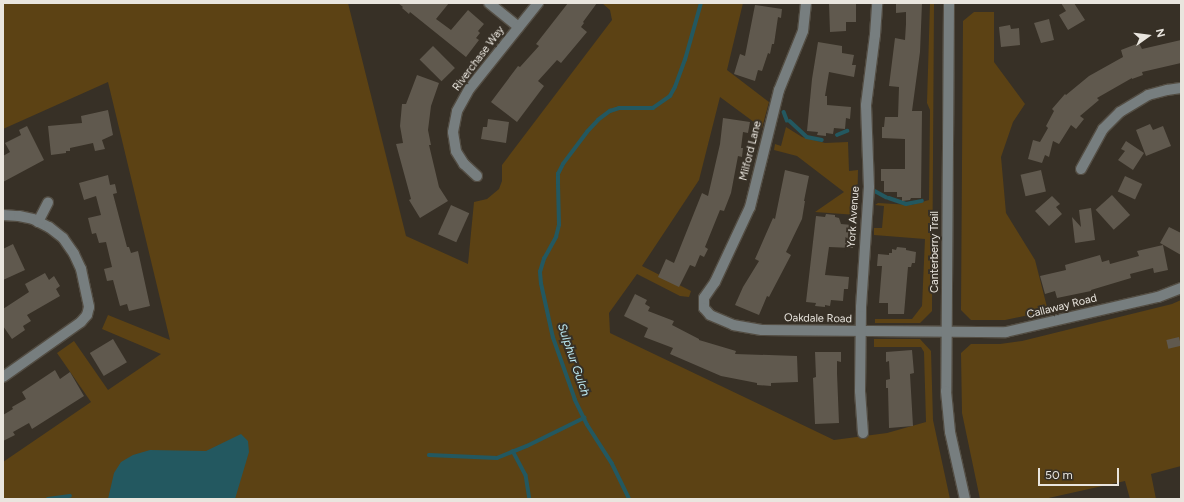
<!DOCTYPE html>
<style>
body{margin:0}
#map{position:relative;width:1184px;height:502px;overflow:hidden;background:#373026;font-family:Figtree,sans-serif}
div>[style]{position:absolute}
.green>*{inset:0;background:#5c4214}
.water>*{inset:0;background:#235860}
.stream>*{height:3.5px;margin:-1.75px;padding:0 1.75px;transform-origin:1.75px;border-radius:1.75px;background:#235860}
.building>*{inset:0;background:#60594e;transform-origin:0 0}
.roads{filter:drop-shadow(1px 0 #534d43) drop-shadow(-1px 0 #534d43) drop-shadow(0 1px #534d43) drop-shadow(0 -1px #534d43)}
.minor>*{height:10px;margin:-5px;padding:0 5px;transform-origin:5px;border-radius:5px;background:#777e7f}
span{translate:-50% -50%;white-space:nowrap;text-align:center;line-height:1.15;-webkit-text-stroke:4px #373026;paint-order:stroke}
.street-label{font-size:11px;color:#e9e5de}
.water-label{font-size:12px;color:#beedf6;font-style:italic}
.frame{position:absolute;inset:0;border:4px solid #e9e5de;pointer-events:none}
.north{position:absolute;left:1128px;top:16px;width:40px;height:40px;-webkit-text-stroke:3px #373026;paint-order:stroke;rotate:76deg;font-size:11px;font-weight:700;line-height:16px;text-align:center;color:#e9e5de}
.north::after{content:'';display:block;margin:auto;width:14px;height:18px;background:#e9e5de;clip-path:polygon(50% 0,100% 100%,50% 72%,0 100%)}
.scale{position:absolute;left:1038px;top:468px;width:81px;height:18px;box-sizing:border-box;border:2px solid #e9e5de;border-top:0;padding-left:5px;font-size:12px;line-height:14px;white-space:nowrap;color:#e9e5de;-webkit-text-stroke:3px #373026;paint-order:stroke}
</style>
<div id="map">
<div class="green">
<i style="clip-path:polygon(3px 3px,348px 3px,406px 236px,468px 264px,474px 202px,487px 199px,499px 189px,502px 181px,502px 165px,612px 20px,610px 10px,602px 3px,743px 3px,727px 70px,769px 102px,762px 128px,720px 97px,699px 180px,642px 266px,691px 291px,689px 297px,680px 296px,637px 274px,609px 313px,610px 333px,834px 440px,887px 433px,926px 422px,924px 352px,921px 347px,874px 347px,874px 339px,920px 339px,931px 351px,933px 420px,950px 499px,3px 499px,3px 462px,91px 402px,57px 353px,74px 341px,108px 390px,161px 354px,102px 329px,108px 315px,170px 340px,108px 82px,3px 129px)"></i>
<i style="clip-path:polygon(930px 3px,934px 3px,932px 311px,920px 323px,875px 323px,875px 319px,912px 319px,922px 306px,925px 239px,874px 235px,874px 228px,882px 228px,884px 206px,875px 205px,878px 203px,911px 205px,929px 200px,930px 110px,927px 103px)"></i>
<i style="clip-path:polygon(974px 12px,994px 12px,994px 62px,1025px 104px,1013px 122px,1001px 157px,1006px 213px,1035px 260px,1048px 311px,1005px 320px,971px 320px,961px 310px,963px 21px)"></i>
<i style="clip-path:polygon(786px 127px,802px 137px,825px 143px,848px 142px,849px 171px,858px 170px,857px 215px,815px 212px,844px 192px,797px 156px,774px 150px,775px 144px,781px 146px)"></i>
<i style="clip-path:polygon(1181px 300px,1181px 466px,1151px 474px,1156px 499px,1130px 499px,1125px 481px,1044px 499px,980px 499px,962px 413px,961px 353px,971px 344px,1000px 344px,1022px 341px,1172px 304px)"></i>
</div>
<div class="water">
<i style="clip-path:polygon(241px 434px,248px 441px,249px 452px,235px 499px,108px 499px,114px 473px,121px 462px,133px 455px,150px 450px,206px 451px)"></i>
</div>
<div class="stream">
<i style="left:784px;top:112px;width:9px;rotate:69deg"></i>
<i style="left:790px;top:121px;width:23px;rotate:43deg"></i>
<i style="left:807px;top:137px;width:15px;rotate:11deg"></i>
<i style="left:837px;top:135px;width:11px;rotate:-22deg"></i>
<i style="left:875px;top:191px;width:13px;rotate:29deg"></i>
<i style="left:889px;top:198px;width:18px;rotate:19deg"></i>
<i style="left:906px;top:204px;width:16px;rotate:-11deg"></i>
<i style="left:513px;top:451px;width:27px;rotate:62deg"></i>
<i style="left:526px;top:475px;width:24px;rotate:81deg"></i>
<i style="left:429px;top:455px;width:68px;rotate:2.5deg"></i>
<i style="left:497px;top:458px;width:32px;rotate:-22deg"></i>
<i style="left:527px;top:446px;width:64px;rotate:-26.2deg"></i>
<i style="left:48px;top:499px;width:22px;rotate:-8deg"></i>
<i style="left:629px;top:499px;width:39px;rotate:-116deg"></i>
<i style="left:612px;top:464px;width:46px;rotate:-122.7deg"></i>
<i style="left:587px;top:425px;width:28px;rotate:-116deg"></i>
<i style="left:575px;top:400px;width:66px;rotate:-109.5deg"></i>
<i style="left:553px;top:338px;width:55px;rotate:-102.5deg"></i>
<i style="left:541px;top:284px;width:12px;rotate:-95deg"></i>
<i style="left:540px;top:272px;width:14px;rotate:-73deg"></i>
<i style="left:544px;top:259px;width:25px;rotate:-61deg"></i>
<i style="left:556px;top:237px;width:12px;rotate:-76deg"></i>
<i style="left:559px;top:225px;width:42px;rotate:-91.4deg"></i>
<i style="left:558px;top:183px;width:9px;rotate:-90deg"></i>
<i style="left:558px;top:174px;width:11px;rotate:-63deg"></i>
<i style="left:563px;top:164px;width:40px;rotate:-53deg"></i>
<i style="left:587px;top:132px;width:16px;rotate:-47deg"></i>
<i style="left:598px;top:120px;width:15px;rotate:-37deg"></i>
<i style="left:610px;top:111px;width:9px;rotate:-18deg"></i>
<i style="left:619px;top:108px;width:34px"></i>
<i style="left:653px;top:108px;width:21px;rotate:-35deg"></i>
<i style="left:670px;top:96px;width:10px;rotate:-61deg"></i>
<i style="left:675px;top:87px;width:29px;rotate:-70deg"></i>
<i style="left:685px;top:60px;width:59px;rotate:-74.3deg"></i>
</div>
<div class="building">
<i style="clip-path:polygon(398px 3px,449px 3px,436px 19px,451px 30px,468px 10px,484px 24px,478px 31px,480px 33px,476px 38px,479px 40px,466px 57px,410px 12px,409px 14px,402px 8px,403px 7px)"></i>
<i style="clip-path:polygon(568px 3px,597px 3px,583px 22px,584px 23px,581px 27px,587px 32px,561px 63px,557px 60px,538px 81px,544px 86px,517px 122px,491px 102px,518px 66px,520px 67px,539px 46px,536px 44px)"></i>
<i style="clip-path:polygon(829px 3px,856px 3px,856px 22px,846px 22px,846px 31px,830px 32px)"></i>
<i style="clip-path:polygon(896px 3px,922px 3px,920px 52px,912px 111px,922px 111px,921px 198px,911px 198px,910px 200px,902px 201px,902px 197px,897px 197px,897px 192px,884px 192px,884px 181px,881px 181px,881px 169px,905px 169px,905px 139px,882px 138px,882px 127px,884px 127px,885px 117px,898px 117px,899px 87px,889px 86px,895px 38px,905px 40px,906px 24px,906px 12px,896px 13px)"></i>
<i style="clip-path:polygon(1061px 3px,1074px 3px,1085px 20px,1068px 30px,1059px 15px,1066px 11px)"></i>
<i style="clip-path:polygon(755px 5px,782px 9px,781px 18px,778px 17px,774px 44px,772px 44px,770px 54px,768px 53px,762px 71px,758px 70px,755px 81px,734px 74px,740px 54px,745px 56px)"></i>
<i style="clip-path:polygon(1049px 19px,1054px 40px,1041px 43px,1034px 23px)"></i>
<i style="clip-path:polygon(1010px 25px,1011px 29px,1019px 28px,1020px 45px,1001px 47px,999px 27px)"></i>
<i style="clip-path:polygon(1181px 40px,1181px 63px,1142px 72px,1143px 75px,1132px 79px,1132px 78px,1097px 98px,1099px 100px,1080px 116px,1084px 119px,1076px 129px,1071px 125px,1059px 144px,1053px 141px,1049px 157px,1045px 155px,1042px 163px,1028px 159px,1033px 140px,1040px 142px,1048px 128px,1046px 126px,1054px 111px,1052px 109px,1065px 94px,1066px 95px,1089px 76px,1123px 57px,1121px 50px,1139px 43px,1142px 49px)"></i>
<i style="clip-path:polygon(818px 42px,842px 46px,842px 53px,854px 55px,852px 65px,856px 65px,854px 77px,829px 72px,825px 96px,827px 96px,827px 105px,851px 107px,850px 119px,846px 118px,845px 129px,834px 128px,833px 134px,826px 133px,826px 136px,817px 135px,818px 132px,807px 131px,812px 79px)"></i>
<i style="left:433px;top:46px;width:31px;height:19px;rotate:45deg"></i>
<i style="clip-path:polygon(417px 75px,439px 83px,431px 106px,428px 130px,431px 145px,429px 145px,439px 187px,448px 201px,420px 218px,409px 200px,411px 199px,396px 144px,403px 143px,400px 126px,402px 104px,406px 104px)"></i>
<i style="clip-path:polygon(108px 110px,113px 135px,102px 140px,105px 149px,95px 151px,93px 143px,70px 148px,70px 151px,66px 151px,66px 153px,51px 155px,48px 126px,82px 123px,81px 116px)"></i>
<i style="clip-path:polygon(723px 118px,750px 122px,748px 133px,743px 132px,741px 148px,743px 148px,742px 157px,738px 156px,731px 193px,724px 211px,720px 210px,705px 247px,708px 249px,704px 257px,700px 255px,695px 267px,690px 265px,679px 287px,658px 277px,666px 259px,674px 263px,702px 193px,708px 196px,720px 144px)"></i>
<i style="clip-path:polygon(488px 119px,509px 122px,506px 143px,481px 139px,483px 127px,487px 127px)"></i>
<i style="clip-path:polygon(1150px 124px,1153px 130px,1163px 126px,1171px 146px,1146px 156px,1136px 130px)"></i>
<i style="clip-path:polygon(27px 126px,44px 160px,3px 182px,3px 156px,10px 152px,5px 143px,21px 135px,19px 130px)"></i>
<i style="clip-path:polygon(1126px 141px,1144px 153px,1133px 170px,1118px 160px,1125px 151px,1121px 149px)"></i>
<i style="clip-path:polygon(785px 170px,809px 176px,804px 201px,805px 201px,802px 219px,786px 252px,791px 255px,769px 297px,767px 296px,759px 315px,735px 305px,743px 287px,759px 261px,755px 259px,773px 218px,775px 219px)"></i>
<i style="left:1041px;top:170px;width:22px;height:21px;rotate:77deg"></i>
<i style="clip-path:polygon(108px 175px,110px 185px,115px 184px,117px 193px,113px 194px,127px 247px,129px 247px,131px 253px,138px 251px,150px 306px,129px 311px,127px 304px,120px 306px,113px 280px,107px 281px,104px 269px,112px 267px,106px 242px,99px 243px,96px 233px,92px 234px,88px 218px,101px 215px,96px 196px,84px 200px,79px 183px)"></i>
<i style="left:1125px;top:176px;width:19px;height:17px;rotate:25deg"></i>
<i style="left:1112px;top:195px;width:27px;height:22px;rotate:48deg"></i>
<i style="clip-path:polygon(1052px 196px,1060px 204px,1056px 207px,1062px 214px,1049px 226px,1035px 211px)"></i>
<i style="left:451px;top:205px;width:20px;height:32px;rotate:24deg"></i>
<i style="clip-path:polygon(1091px 208px,1095px 240px,1075px 243px,1072px 217px,1081px 227px,1079px 210px)"></i>
<i style="clip-path:polygon(826px 214px,835px 215px,835px 217px,839px 218px,841px 224px,852px 225px,851px 235px,854px 235px,853px 248px,829px 247px,825px 275px,849px 277px,848px 289px,844px 289px,843px 301px,831px 300px,830px 306px,825px 305px,825px 307px,815px 306px,816px 303px,806px 302px,816px 216px,825px 217px)"></i>
<i style="clip-path:polygon(1169px 227px,1181px 233px,1181px 255px,1160px 243px)"></i>
<i style="clip-path:polygon(13px 244px,25px 270px,3px 280px,3px 249px)"></i>
<i style="clip-path:polygon(1163px 245px,1168px 270px,1154px 273px,1153px 268px,1130px 274px,1131px 278px,1091px 290px,1091px 291px,1057px 298px,1055px 291px,1045px 294px,1040px 276px,1066px 270px,1065px 265px,1100px 255px,1102px 262px,1109px 260px,1110px 264px,1139px 256px,1137px 251px)"></i>
<i style="clip-path:polygon(897px 247px,906px 248px,906px 250px,916px 252px,915px 263px,912px 263px,911px 267px,908px 267px,904px 314px,888px 314px,888px 303px,879px 303px,882px 266px,877px 266px,878px 254px,889px 255px,889px 253px,892px 253px,892px 249px,896px 250px)"></i>
<i style="clip-path:polygon(45px 273px,49px 280px,54px 276px,60px 286px,56px 289px,60px 296px,27px 315px,31px 321px,23px 326px,25px 330px,12px 339px,3px 326px,3px 309px,29px 292px,25px 284px)"></i>
<i style="clip-path:polygon(635px 294px,647px 300px,645px 304px,650px 307px,648px 311px,674px 321px,672px 325px,699px 339px,699px 340px,736px 351px,735px 354px,797px 356px,798px 382px,771px 383px,771px 386px,757px 385px,757px 383px,721px 376px,670px 354px,673px 348px,644px 337px,648px 328px,624px 316px)"></i>
<i style="left:1179px;top:337px;width:9px;height:13px;rotate:77deg"></i>
<i style="left:113px;top:339px;width:27px;height:27px;rotate:59deg"></i>
<i style="clip-path:polygon(912px 350px,914px 373px,910px 374px,913px 426px,889px 428px,888px 388px,886px 388px,886px 380px,890px 379px,889px 361px,886px 362px,886px 352px)"></i>
<i style="clip-path:polygon(815px 352px,841px 352px,841px 362px,837px 361px,837px 373px,839px 423px,815px 424px,813px 378px,816px 377px)"></i>
<i style="clip-path:polygon(55px 370px,60px 379px,70px 372px,84px 396px,32px 429px,29px 423px,13px 432px,15px 435px,3px 441px,3px 415px,13px 409px,12px 407px,26px 399px,22px 392px)"></i>
</div>
<div class="roads">
<div class="minor">
<i style="left:489px;top:3px;width:38px;rotate:39deg"></i>
<i style="left:806px;top:3px;width:28px;rotate:96deg"></i>
<i style="left:803px;top:31px;width:64px;rotate:112.1deg"></i>
<i style="left:779px;top:90px;width:121px;rotate:103.9deg"></i>
<i style="left:750px;top:207px;width:83px;rotate:115deg"></i>
<i style="left:715px;top:282px;width:19px;rotate:125deg"></i>
<i style="left:704px;top:298px;width:10px;rotate:90deg"></i>
<i style="left:704px;top:308px;width:9px;rotate:49deg"></i>
<i style="left:710px;top:315px;width:25px;rotate:23deg"></i>
<i style="left:733px;top:325px;width:29px;rotate:10deg"></i>
<i style="left:762px;top:330px;width:244px;rotate:0.5deg"></i>
<i style="left:1006px;top:332px;width:156px;rotate:-13deg"></i>
<i style="left:1158px;top:297px;width:25px;rotate:-21deg"></i>
<i style="left:949px;top:3px;width:388px;rotate:90.4deg"></i>
<i style="left:946px;top:391px;width:41px;rotate:84.4deg"></i>
<i style="left:950px;top:432px;width:69px;rotate:77.4deg"></i>
<i style="left:1081px;top:169px;width:46px;rotate:-61.2deg"></i>
<i style="left:1103px;top:129px;width:24px;rotate:-45deg"></i>
<i style="left:1120px;top:112px;width:33px;rotate:-31deg"></i>
<i style="left:1148px;top:95px;width:20px;rotate:-15deg"></i>
<i style="left:1167px;top:90px;width:14px;rotate:-8deg"></i>
<i style="left:477px;top:176px;width:18px;rotate:-137deg"></i>
<i style="left:464px;top:164px;width:15px;rotate:-122deg"></i>
<i style="left:456px;top:151px;width:19px;rotate:-99deg"></i>
<i style="left:453px;top:132px;width:21px;rotate:-79deg"></i>
<i style="left:457px;top:111px;width:26px;rotate:-61deg"></i>
<i style="left:470px;top:88px;width:109px;rotate:-51.3deg"></i>
<i style="left:3px;top:215px;width:16px;rotate:4deg"></i>
<i style="left:19px;top:216px;width:14px;rotate:12deg"></i>
<i style="left:33px;top:219px;width:18px;rotate:27deg"></i>
<i style="left:49px;top:227px;width:18px;rotate:38deg"></i>
<i style="left:63px;top:238px;width:19px;rotate:55deg"></i>
<i style="left:74px;top:254px;width:17px;rotate:65deg"></i>
<i style="left:81px;top:269px;width:39px;rotate:78deg"></i>
<i style="left:89px;top:307px;width:8px;rotate:104deg"></i>
<i style="left:87px;top:315px;width:9px;rotate:131deg"></i>
<i style="left:81px;top:322px;width:95px;rotate:144.8deg"></i>
<i style="left:38px;top:222px;width:22px;rotate:-63deg"></i>
<i style="left:863px;top:433px;width:42px;rotate:-94.1deg"></i>
<i style="left:860px;top:391px;width:84px;rotate:-89.3deg"></i>
<i style="left:861px;top:307px;width:120px;rotate:-86.2deg"></i>
<i style="left:869px;top:187px;width:82px;rotate:-92.1deg"></i>
<i style="left:866px;top:105px;width:71px;rotate:-82.7deg"></i>
<i style="left:875px;top:35px;width:32px;rotate:-86deg"></i>
</div>
</div>
<div class="street-label">
<span style="left:479px;top:59px;rotate:-53deg">Riverchase Way</span>
<span style="left:751px;top:151px;rotate:-76deg">Milford Lane</span>
<span style="left:854px;top:217px;rotate:-86deg">York Avenue</span>
<span style="left:935px;top:252px;rotate:-90deg">Canterberry Trail</span>
<span style="left:1062px;top:307px;rotate:-14deg">Callaway Road</span>
<span style="left:818px;top:319px;rotate:1deg">Oakdale Road</span>
</div>
<div class="water-label">
<span style="left:573px;top:360px;rotate:71deg">Sulphur Gulch</span>
</div>
<div class="frame"></div>
<div class="north">N</div>
<div class="scale">50 m</div>
</div>
